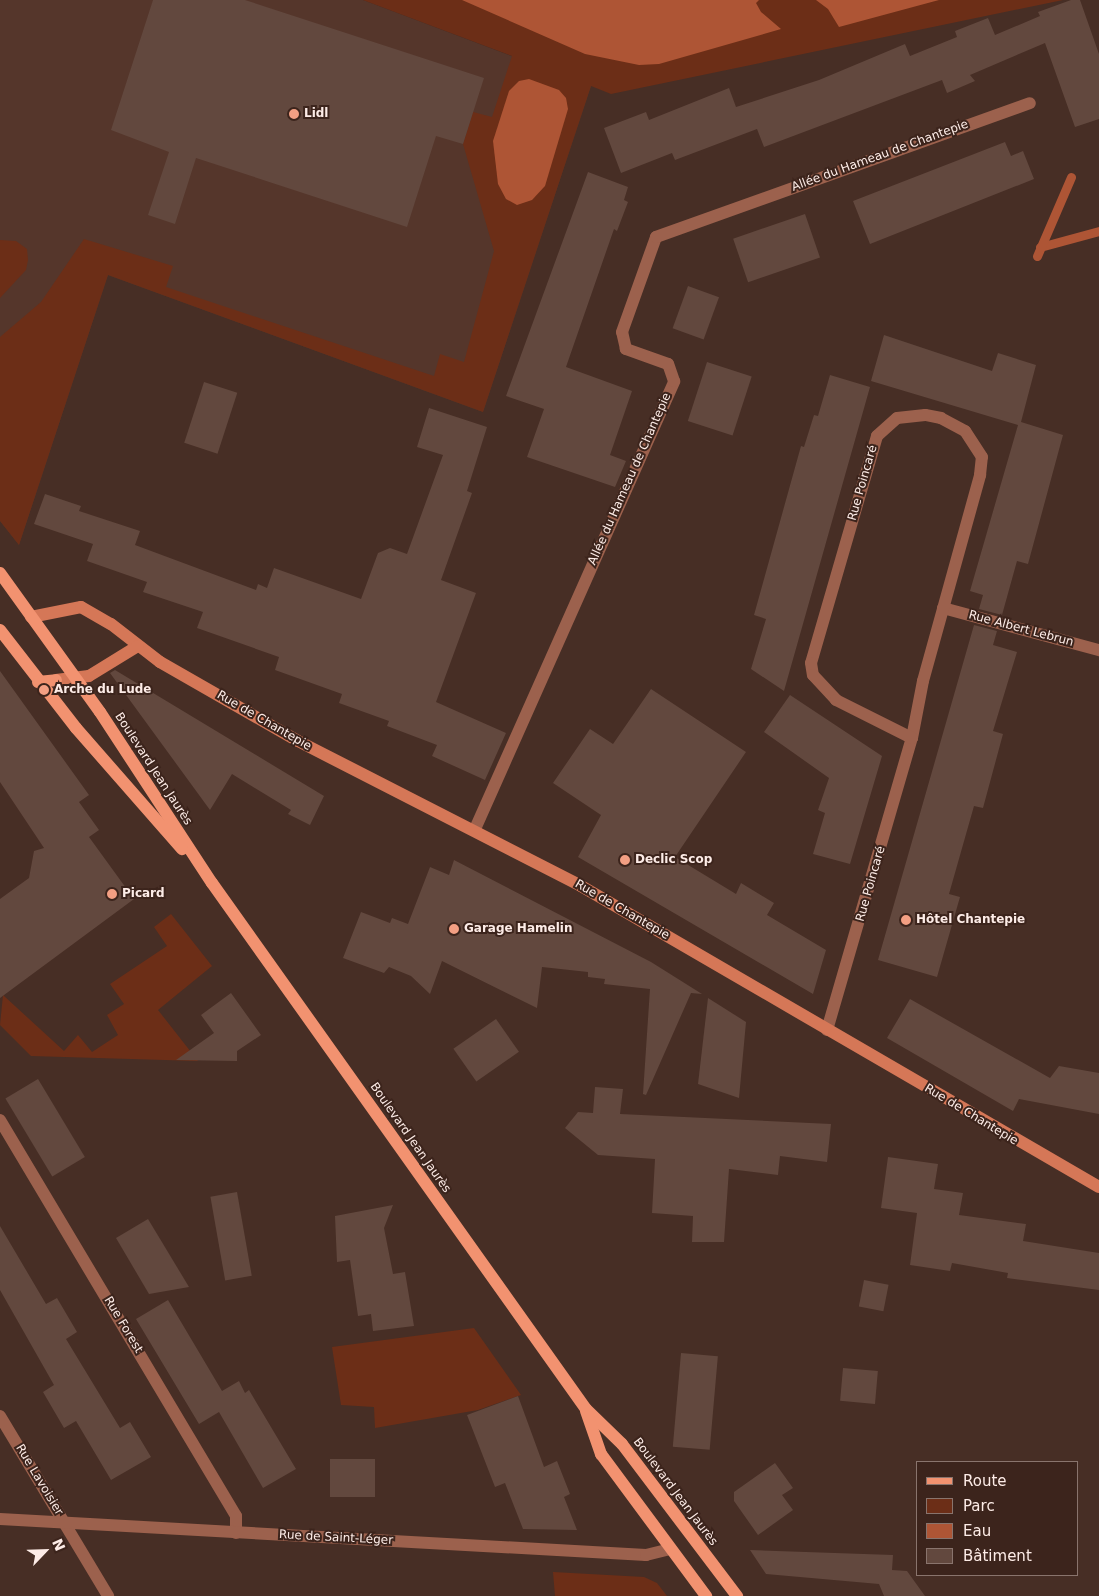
<!DOCTYPE html>
<meta charset="utf-8">
<style>
body{margin:0}
#map{position:relative;width:1099px;height:1596px;overflow:hidden;background:#472e25;font-family:"DejaVu Sans",sans-serif}
div>[style]{position:absolute}
.built>*{inset:0;background:#55362b}
.green>*{inset:0;background:#6c2e17}
.water>*{inset:0;background:#ae5535}
.stream>*{height:9px;margin:-4.5px;padding:0 4.5px;transform-origin:4.5px;border-radius:4.5px;background:#ae5535}
.building>*{inset:0;background:#62483e;transform-origin:0 0}
.street>*{height:12px;margin:-6px;padding:0 6px;transform-origin:6px;border-radius:6px;background:#9c614d}
.secondary>*{height:12px;margin:-6px;padding:0 6px;transform-origin:6px;border-radius:6px;background:#d57757}
.primary>*{height:12px;margin:-6px;padding:0 6px;transform-origin:6px;border-radius:6px;background:#f29270}
.dots>*{width:14px;height:14px;translate:-50% -50%;box-sizing:border-box;border:2px solid #3c241c;border-radius:50%}
span{translate:-50% -50%;white-space:nowrap;text-align:center;line-height:1.15;-webkit-text-stroke:4px #3c241c;paint-order:stroke}
.poi-label{font-size:12px;color:#fdece7;font-weight:700}
.left{translate:0 -50%;text-align:left}
.street-label{font-size:12px;color:#fdece7}
.legend{position:absolute;left:916px;top:1461px;width:162px;height:115px;box-sizing:border-box;background:#3c241c;border:1px solid #89746d;margin:0;padding:6px 9px;list-style:none;font-size:15px;color:#fdece7}
.legend li{display:flex;align-items:center;gap:10px;height:25px}
.legend b{width:25px;border:1px solid #89746d}
.north{position:absolute;left:20px;top:1526px;width:50px;height:50px;-webkit-text-stroke:4px #3c241c;paint-order:stroke;rotate:66deg;font-size:14px;font-weight:700;line-height:20px;text-align:center;color:#fdece7}
.north::after{content:'';display:block;margin:auto;width:18px;height:22px;background:#fdece7;clip-path:polygon(50% 0,100% 100%,50% 72%,0 100%)}
</style>
<div id="map">
<div class="built">
<i style="clip-path:polygon(0 0,363px 0,591px 86px,483px 412px,108px 275px,19px 545px,0 521px)"></i>
</div>
<div class="green">
<i style="clip-path:polygon(363px 0,1063px 0,611px 94px,591px 86px,483px 412px,108px 275px,19px 545px,0 521px,0 337px,41px 302px,84px 239px,173px 266px,166px 287px,434px 376px,440px 354px,464px 362px,494px 251px,463px 144px,473px 112px,492px 117px,512px 56px)"></i>
<i style="clip-path:polygon(0 240px,16px 241px,27px 249px,28px 260px,26px 270px,0 298px)"></i>
<i style="clip-path:polygon(171px 914px,212px 966px,158px 1010px,198px 1061px,31px 1056px,0 1025px,3px 995px,64px 1051px,78px 1035px,92px 1052px,118px 1035px,107px 1015px,124px 1004px,110px 984px,167px 946px,154px 927px)"></i>
<i style="clip-path:polygon(474px 1328px,521px 1395px,478px 1410px,375px 1428px,374px 1407px,341px 1405px,332px 1347px)"></i>
<i style="clip-path:polygon(553px 1572px,644px 1577px,657px 1583px,667px 1596px,555px 1596px)"></i>
</div>
<div class="water">
<i style="clip-path:polygon(462px 0,759px 0,756px 3px,761px 12px,781px 29px,659px 64px,639px 65px,585px 54px)"></i>
<i style="clip-path:polygon(816px 0,939px 0,839px 27px,828px 9px)"></i>
<i style="clip-path:polygon(529px 79px,559px 90px,566px 98px,568px 109px,545px 186px,532px 200px,517px 205px,506px 199px,498px 184px,493px 141px,509px 91px,519px 81px)"></i>
</div>
<div class="stream">
<i style="left:1040px;top:247px;width:61px;rotate:-15.2deg"></i>
<i style="left:1037px;top:256px;width:86px;rotate:-66.7deg"></i>
</div>
<div class="building">
<i style="clip-path:polygon(153px 0,245px 0,484px 78px,463px 144px,436px 136px,407px 227px,196px 158px,175px 224px,148px 215px,169px 152px,111px 130px)"></i>
<i style="clip-path:polygon(1071px 0,1080px 0,1099px 54px,1099px 119px,1075px 127px,1045px 43px,970px 75px,975px 81px,947px 93px,942px 80px,764px 147px,757px 129px,675px 160px,672px 153px,621px 173px,604px 128px,646px 112px,649px 120px,729px 88px,736px 107px,819px 80px,905px 44px,910px 56px,957px 37px,955px 31px,988px 18px,995px 35px,1040px 16px,1038px 12px)"></i>
<i style="clip-path:polygon(1005px 142px,1011px 156px,1023px 151px,1034px 179px,870px 244px,853px 201px)"></i>
<i style="clip-path:polygon(588px 172px,628px 187px,624px 200px,628px 202px,617px 231px,614px 229px,566px 367px,632px 391px,610px 455px,626px 461px,615px 487px,527px 457px,544px 409px,506px 396px)"></i>
<i style="left:805px;top:214px;width:46px;height:76px;rotate:71deg"></i>
<i style="left:688px;top:286px;width:33px;height:45px;rotate:20deg"></i>
<i style="clip-path:polygon(884px 335px,992px 371px,998px 353px,1036px 365px,1021px 422px,1063px 435px,1028px 564px,1017px 561px,1002px 615px,979px 609px,983px 595px,970px 591px,1018px 425px,871px 381px)"></i>
<i style="left:707px;top:362px;width:47px;height:62px;rotate:18deg"></i>
<i style="clip-path:polygon(830px 375px,870px 387px,784px 691px,751px 669px,766px 619px,754px 615px,801px 446px,804px 447px,814px 415px,818px 416px)"></i>
<i style="left:204px;top:382px;width:35px;height:64px;rotate:18deg"></i>
<i style="clip-path:polygon(429px 408px,487px 427px,467px 491px,472px 493px,441px 580px,476px 593px,436px 702px,506px 733px,485px 780px,432px 756px,437px 745px,387px 726px,389px 721px,339px 703px,342px 694px,275px 670px,279px 657px,197px 628px,203px 612px,143px 592px,147px 582px,87px 561px,93px 544px,34px 524px,45px 494px,81px 506px,79px 511px,140px 531px,135px 545px,256px 590px,258px 584px,267px 588px,274px 568px,361px 599px,378px 553px,390px 548px,407px 554px,443px 455px,417px 447px)"></i>
<i style="clip-path:polygon(974px 625px,997px 631px,993px 645px,1017px 652px,993px 731px,1003px 734px,983px 808px,974px 806px,949px 894px,960px 897px,937px 977px,878px 960px)"></i>
<i style="clip-path:polygon(115px 670px,324px 796px,310px 825px,288px 814px,291px 810px,232px 774px,210px 810px,110px 673px)"></i>
<i style="clip-path:polygon(0 671px,89px 795px,79px 802px,99px 830px,89px 837px,134px 899px,0 998px,0 899px,29px 878px,34px 851px,44px 848px,0 782px)"></i>
<i style="clip-path:polygon(651px 689px,746px 752px,675px 857px,736px 894px,741px 883px,774px 903px,767px 915px,826px 950px,813px 994px,578px 857px,601px 815px,553px 783px,590px 729px,613px 744px)"></i>
<i style="clip-path:polygon(790px 695px,882px 756px,850px 864px,813px 854px,825px 813px,818px 810px,829px 778px,764px 732px)"></i>
<i style="clip-path:polygon(454px 860px,651px 962px,702px 994px,691px 993px,646px 1095px,643px 1094px,650px 989px,604px 984px,605px 979px,588px 977px,588px 972px,542px 967px,537px 1008px,442px 961px,430px 994px,411px 976px,389px 967px,384px 973px,343px 958px,361px 912px,390px 923px,392px 918px,408px 924px,430px 867px,449px 875px)"></i>
<i style="clip-path:polygon(231px 993px,261px 1035px,237px 1051px,237px 1061px,176px 1060px,214px 1033px,201px 1015px)"></i>
<i style="clip-path:polygon(708px 998px,746px 1022px,739px 1098px,698px 1084px)"></i>
<i style="clip-path:polygon(910px 999px,1050px 1078px,1059px 1066px,1099px 1073px,1099px 1114px,1019px 1099px,1013px 1111px,887px 1038px)"></i>
<i style="left:496px;top:1019px;width:40px;height:52px;rotate:55deg"></i>
<i style="left:38px;top:1079px;width:91px;height:38px;rotate:59deg"></i>
<i style="clip-path:polygon(595px 1087px,623px 1089px,620px 1114px,831px 1124px,827px 1162px,780px 1156px,778px 1175px,729px 1169px,724px 1242px,692px 1242px,693px 1216px,652px 1213px,655px 1159px,598px 1155px,565px 1128px,578px 1112px,593px 1113px)"></i>
<i style="clip-path:polygon(888px 1157px,938px 1164px,934px 1189px,963px 1193px,959px 1215px,1026px 1224px,1023px 1241px,1099px 1253px,1099px 1290px,1007px 1278px,1008px 1273px,952px 1263px,950px 1271px,910px 1265px,917px 1213px,881px 1208px)"></i>
<i style="left:237px;top:1192px;width:85px;height:27px;rotate:80deg"></i>
<i style="clip-path:polygon(393px 1205px,384px 1228px,393px 1274px,405px 1272px,414px 1326px,373px 1331px,371px 1314px,358px 1316px,350px 1260px,337px 1262px,335px 1216px)"></i>
<i style="clip-path:polygon(148px 1219px,189px 1287px,149px 1294px,116px 1238px)"></i>
<i style="clip-path:polygon(0 1226px,46px 1304px,57px 1298px,77px 1332px,66px 1339px,120px 1428px,130px 1422px,151px 1457px,111px 1480px,76px 1421px,64px 1428px,43px 1392px,54px 1385px,0 1290px)"></i>
<i style="left:864px;top:1280px;width:25px;height:27px;rotate:11deg"></i>
<i style="clip-path:polygon(168px 1300px,222px 1391px,239px 1381px,245px 1393px,249px 1390px,296px 1469px,263px 1488px,219px 1412px,199px 1424px,136px 1319px)"></i>
<i style="left:681px;top:1353px;width:37px;height:94px;rotate:5deg"></i>
<i style="left:843px;top:1368px;width:35px;height:33px;rotate:5deg"></i>
<i style="clip-path:polygon(518px 1396px,544px 1467px,557px 1461px,570px 1494px,564px 1497px,577px 1530px,523px 1529px,505px 1483px,495px 1487px,467px 1415px)"></i>
<i style="left:330px;top:1459px;width:45px;height:38px"></i>
<i style="clip-path:polygon(775px 1463px,793px 1488px,782px 1495px,793px 1510px,758px 1535px,734px 1501px,734px 1492px)"></i>
<i style="clip-path:polygon(750px 1550px,893px 1555px,892px 1570px,907px 1571px,925px 1596px,884px 1596px,879px 1584px,766px 1574px)"></i>
</div>
<div class="street">
<i style="left:943px;top:608px;width:162px;rotate:15.1deg"></i>
<i style="left:475px;top:829px;width:490px;rotate:-66deg"></i>
<i style="left:674px;top:381px;width:18px;rotate:-109deg"></i>
<i style="left:668px;top:364px;width:45px;rotate:-160.3deg"></i>
<i style="left:626px;top:349px;width:17px;rotate:-103deg"></i>
<i style="left:622px;top:332px;width:101px;rotate:-70.3deg"></i>
<i style="left:656px;top:237px;width:397px;rotate:-19.7deg"></i>
<i style="left:827px;top:1030px;width:304px;rotate:-73.8deg"></i>
<i style="left:912px;top:738px;width:58px;rotate:-79.1deg"></i>
<i style="left:923px;top:681px;width:214px;rotate:-74.5deg"></i>
<i style="left:980px;top:475px;width:18px;rotate:-84deg"></i>
<i style="left:982px;top:457px;width:31px;rotate:-123deg"></i>
<i style="left:965px;top:431px;width:27px;rotate:-152deg"></i>
<i style="left:941px;top:418px;width:16px;rotate:-169deg"></i>
<i style="left:925px;top:415px;width:28px;rotate:174deg"></i>
<i style="left:897px;top:418px;width:27px;rotate:138deg"></i>
<i style="left:877px;top:436px;width:236px;rotate:106.2deg"></i>
<i style="left:811px;top:663px;width:12px;rotate:81deg"></i>
<i style="left:813px;top:675px;width:34px;rotate:47deg"></i>
<i style="left:836px;top:700px;width:85px;rotate:26.6deg"></i>
<i style="left:0;top:1120px;width:461px;rotate:59.2deg"></i>
<i style="left:236px;top:1516px;width:17px;rotate:90deg"></i>
<i style="left:0;top:1416px;width:210px;rotate:59deg"></i>
<i style="left:0;top:1519px;width:647px;rotate:3.19deg"></i>
<i style="left:646px;top:1555px;width:25px;rotate:-14deg"></i>
</div>
<div class="secondary">
<i style="left:31px;top:617px;width:51px;rotate:-11.3deg"></i>
<i style="left:81px;top:607px;width:34px;rotate:30deg"></i>
<i style="left:111px;top:624px;width:62px;rotate:37.8deg"></i>
<i style="left:160px;top:662px;width:159px;rotate:29.8deg"></i>
<i style="left:298px;top:741px;width:318px;rotate:27.1deg"></i>
<i style="left:581px;top:886px;width:599px;rotate:30.16deg"></i>
<i style="left:56px;top:680px;width:33px;rotate:-7deg"></i>
<i style="left:89px;top:676px;width:57px;rotate:-31.5deg"></i>
</div>
<div class="primary">
<i style="left:0;top:573px;width:171px;rotate:54.3deg"></i>
<i style="left:100px;top:712px;width:204px;rotate:56.8deg"></i>
<i style="left:212px;top:883px;width:645px;rotate:54.59deg"></i>
<i style="left:586px;top:1409px;width:50px;rotate:44.2deg"></i>
<i style="left:622px;top:1444px;width:191px;rotate:52.9deg"></i>
<i style="left:0;top:630px;width:124px;rotate:52.2deg"></i>
<i style="left:76px;top:728px;width:161px;rotate:48.8deg"></i>
<i style="left:38px;top:682px;width:18px;rotate:-6deg"></i>
<i style="left:586px;top:1411px;width:46px;rotate:70.8deg"></i>
<i style="left:601px;top:1454px;width:177px;rotate:53.5deg"></i>
</div>
<div class="dots">
<i style="left:294px;top:114px;background:#f39f83"></i>
<i style="left:44px;top:690px;background:#f39f83"></i>
<i style="left:625px;top:860px;background:#f39f83"></i>
<i style="left:112px;top:894px;background:#f39f83"></i>
<i style="left:906px;top:920px;background:#f39f83"></i>
<i style="left:454px;top:929px;background:#f39f83"></i>
</div>
<div class="poi-label">
<span class="left" style="left:304px;top:114px">Lidl</span>
<span class="left" style="left:54px;top:690px">Arche du Lude</span>
<span class="left" style="left:635px;top:860px">Declic Scop</span>
<span class="left" style="left:122px;top:894px">Picard</span>
<span class="left" style="left:916px;top:920px">Hôtel Chantepie</span>
<span class="left" style="left:464px;top:929px">Garage Hamelin</span>
</div>
<div class="street-label">
<span style="left:880px;top:156px;rotate:-20deg">Allée du Hameau de Chantepie</span>
<span style="left:630px;top:479px;rotate:-66deg">Allée du Hameau de Chantepie</span>
<span style="left:863px;top:483px;rotate:-74deg">Rue Poincaré</span>
<span style="left:1021px;top:629px;rotate:15deg">Rue Albert Lebrun</span>
<span style="left:264px;top:721px;rotate:30deg">Rue de Chantepie</span>
<span style="left:153px;top:769px;rotate:57deg">Boulevard Jean Jaurès</span>
<span style="left:871px;top:884px;rotate:-74deg">Rue Poincaré</span>
<span style="left:622px;top:910px;rotate:30deg">Rue de Chantepie</span>
<span style="left:971px;top:1115px;rotate:31deg">Rue de Chantepie</span>
<span style="left:410px;top:1138px;rotate:55deg">Boulevard Jean Jaurès</span>
<span style="left:123px;top:1325px;rotate:59deg">Rue Forest</span>
<span style="left:39px;top:1480px;rotate:59deg">Rue Lavoisier</span>
<span style="left:675px;top:1492px;rotate:53deg">Boulevard Jean Jaurès</span>
<span style="left:336px;top:1538px;rotate:3deg">Rue de Saint-Léger</span>
</div>
<ul class="legend">
<li><b style="height:6px;background:#f29270"></b>Route</li>
<li><b style="height:14px;background:#6c2e17"></b>Parc</li>
<li><b style="height:14px;background:#ae5535"></b>Eau</li>
<li><b style="height:14px;background:#62483e"></b>Bâtiment</li>
</ul>
<div class="north">N</div>
</div>
